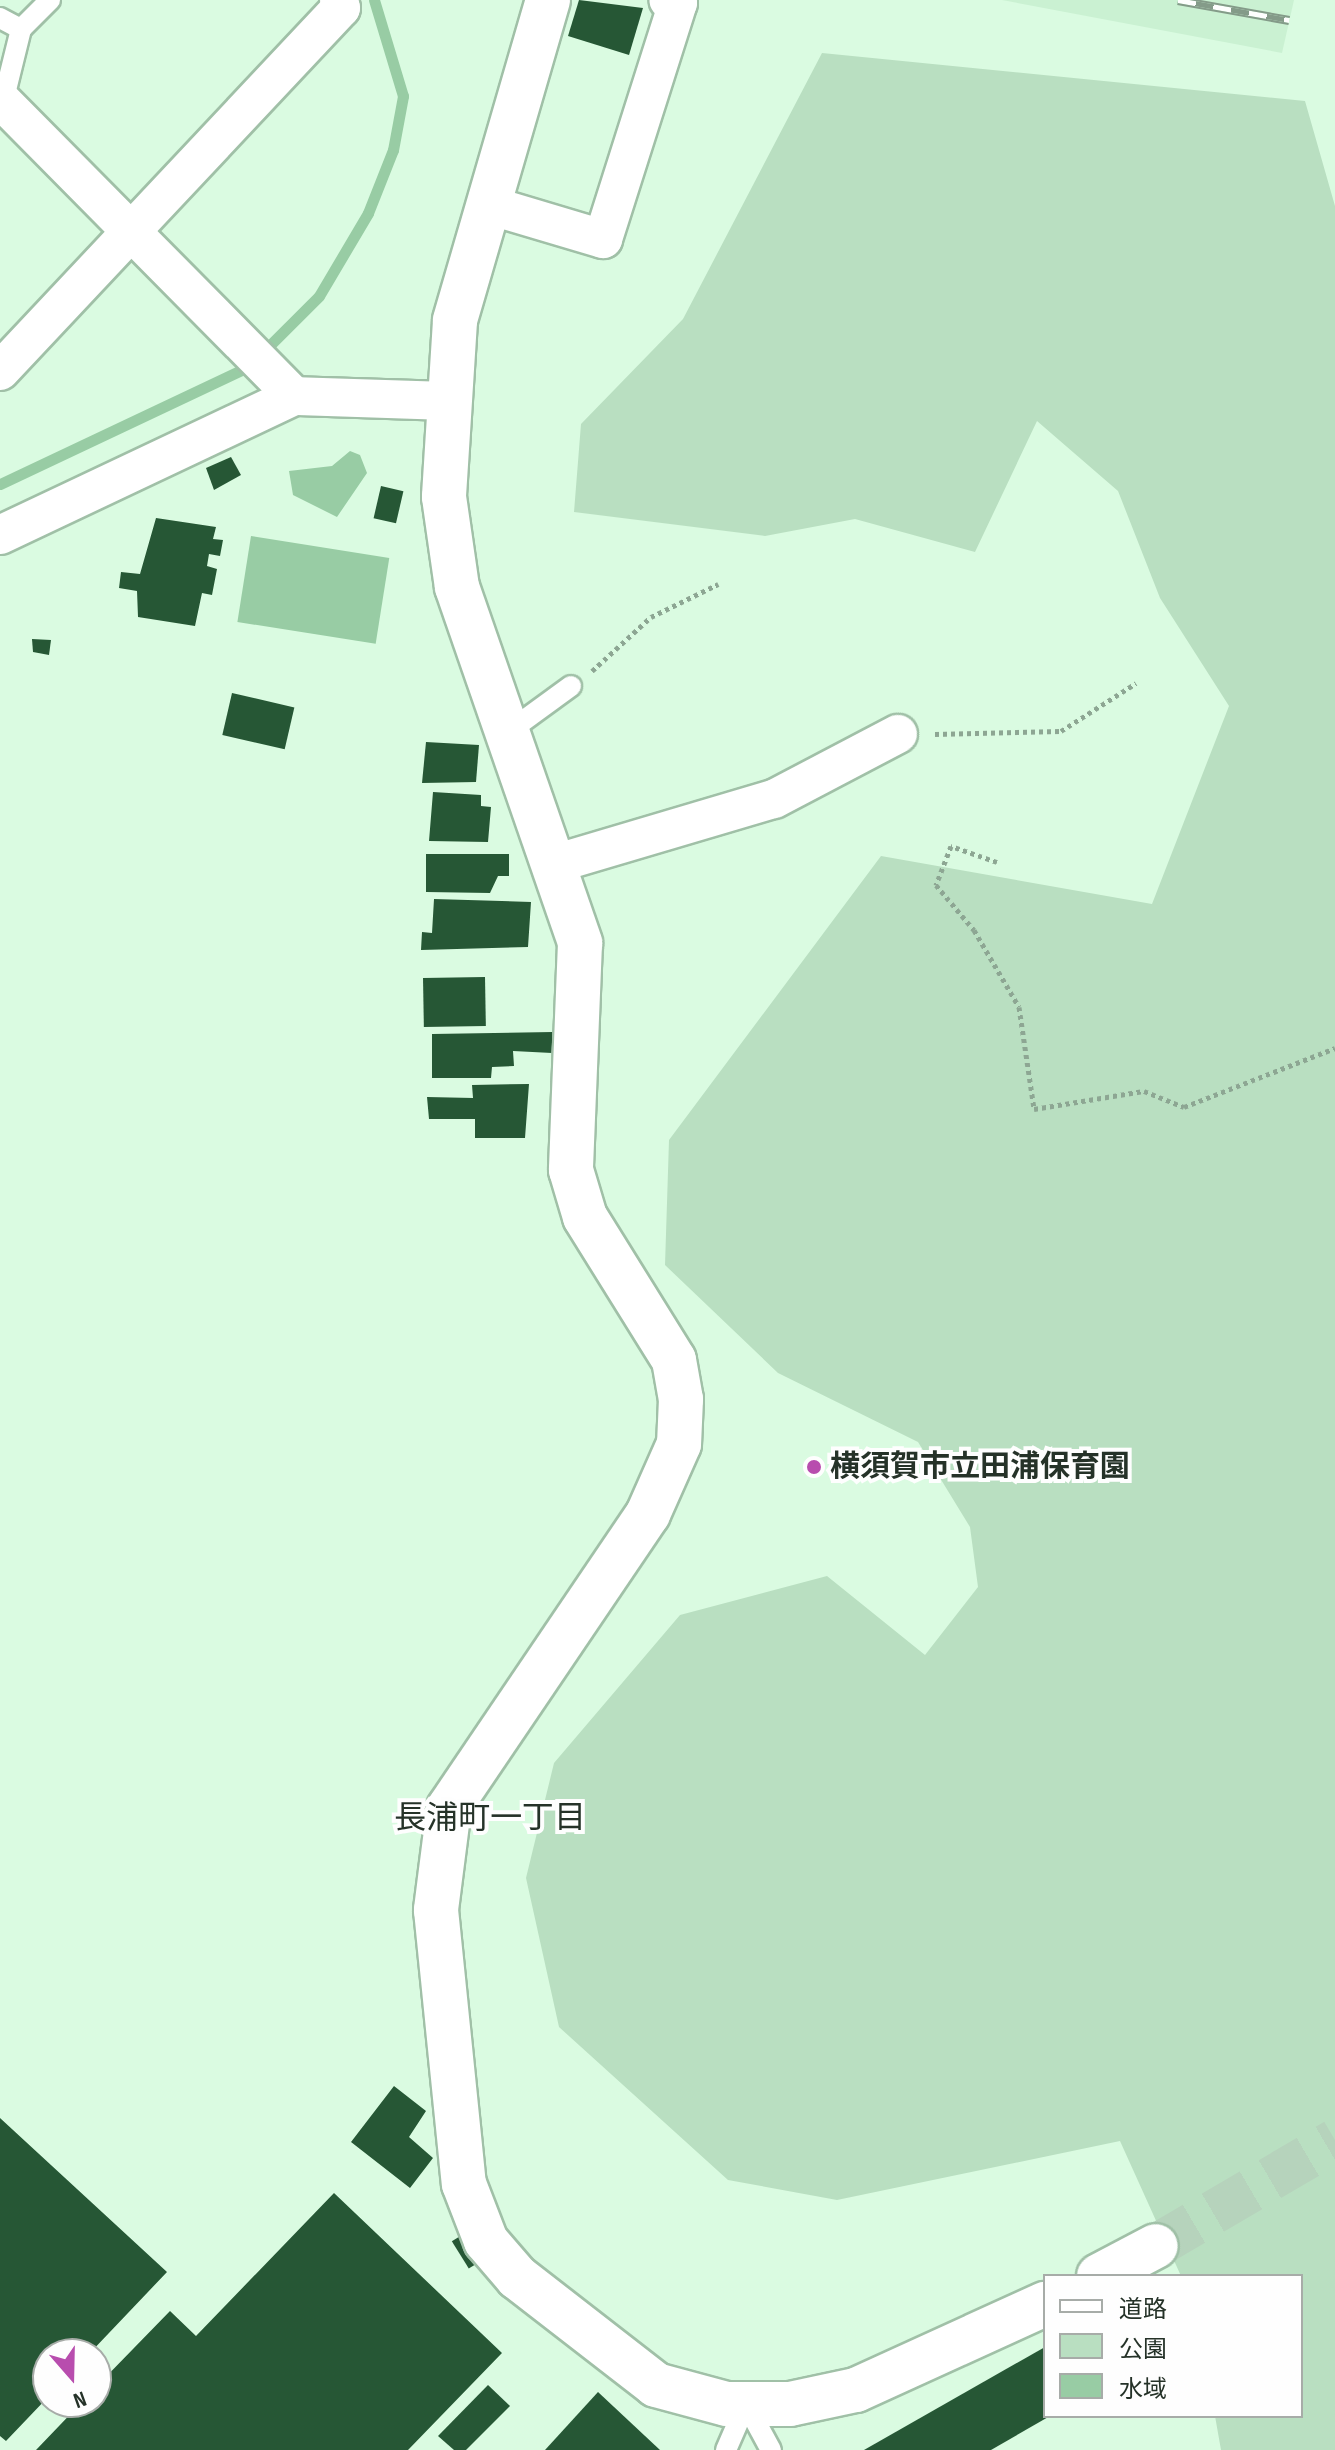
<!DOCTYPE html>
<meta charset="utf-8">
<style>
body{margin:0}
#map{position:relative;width:1335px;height:2450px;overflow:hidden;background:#dafbe1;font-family:"Sofia Sans Condensed","Noto Sans JP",sans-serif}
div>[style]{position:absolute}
.built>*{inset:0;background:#caf1d2}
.green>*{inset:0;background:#b9dfc1}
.water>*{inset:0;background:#98cca4;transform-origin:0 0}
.stream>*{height:11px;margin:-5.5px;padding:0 5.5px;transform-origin:5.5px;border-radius:5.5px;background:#98cca4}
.building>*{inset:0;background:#265735;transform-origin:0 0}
.tertiary-tunnel>*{height:44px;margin-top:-22px;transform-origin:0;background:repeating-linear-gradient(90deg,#b6d3bc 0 44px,transparent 0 66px)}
.path>*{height:5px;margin-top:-2.5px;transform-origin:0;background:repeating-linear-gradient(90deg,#8da693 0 4px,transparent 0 8px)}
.roads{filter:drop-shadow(2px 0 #a0c0a7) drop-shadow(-2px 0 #a0c0a7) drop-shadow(0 2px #a0c0a7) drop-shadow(0 -2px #a0c0a7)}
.service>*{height:20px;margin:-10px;padding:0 10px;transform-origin:10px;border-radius:10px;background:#fff}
.minor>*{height:38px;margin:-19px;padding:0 19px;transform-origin:19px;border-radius:19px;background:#fff}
.tertiary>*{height:44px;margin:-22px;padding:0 22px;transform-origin:22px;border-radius:22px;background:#fff}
.rail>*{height:9px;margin-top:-4.5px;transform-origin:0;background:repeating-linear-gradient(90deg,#fefefe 0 18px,#849b89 0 36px);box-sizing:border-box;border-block:2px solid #849b89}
.dots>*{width:22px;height:22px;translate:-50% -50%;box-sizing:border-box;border:4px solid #fefefe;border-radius:50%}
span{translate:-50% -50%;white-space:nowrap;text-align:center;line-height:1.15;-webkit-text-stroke:8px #fefefe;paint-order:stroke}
.poi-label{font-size:30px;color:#253228;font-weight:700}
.left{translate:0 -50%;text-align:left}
.neighbourhood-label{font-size:32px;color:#253228}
.legend{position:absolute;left:1043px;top:2274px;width:260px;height:144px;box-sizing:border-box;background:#fefefe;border:2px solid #a7aca8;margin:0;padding:10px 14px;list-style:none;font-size:24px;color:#253228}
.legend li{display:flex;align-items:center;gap:16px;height:40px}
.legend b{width:40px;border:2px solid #a7aca8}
.north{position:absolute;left:32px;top:2338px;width:80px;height:80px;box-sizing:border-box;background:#fefefe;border:2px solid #a7aca8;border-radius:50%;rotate:160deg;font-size:22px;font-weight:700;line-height:32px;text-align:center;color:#253228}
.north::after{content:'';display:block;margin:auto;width:28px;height:36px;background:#b84dae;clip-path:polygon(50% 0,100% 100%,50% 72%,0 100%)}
</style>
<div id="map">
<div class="built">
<i style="clip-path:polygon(1002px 0,1294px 0,1282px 53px)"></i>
</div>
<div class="green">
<i style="clip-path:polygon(822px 53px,1305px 101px,1335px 206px,1335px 2450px,1221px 2450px,1215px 2416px,1301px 2416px,1301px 2276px,1181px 2276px,1120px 2141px,837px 2200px,728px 2180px,559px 2027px,526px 1878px,554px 1763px,680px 1615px,827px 1576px,925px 1655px,978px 1587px,970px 1527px,918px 1442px,778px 1373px,665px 1265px,669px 1140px,881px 856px,1152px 904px,1229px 706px,1160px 598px,1118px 491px,1037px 421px,975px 552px,855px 519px,765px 536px,574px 512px,581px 424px,683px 319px)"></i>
</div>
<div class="water">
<i style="clip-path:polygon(350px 451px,360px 455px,367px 473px,337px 517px,293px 495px,289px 471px,332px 466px)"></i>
<i style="left:251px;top:536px;width:140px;height:87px;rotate:9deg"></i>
</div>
<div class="stream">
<i style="left:0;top:484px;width:274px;rotate:-25.3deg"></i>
<i style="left:248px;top:367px;width:100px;rotate:-45deg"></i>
<i style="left:319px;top:296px;width:96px;rotate:-59.4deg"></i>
<i style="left:368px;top:213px;width:68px;rotate:-68.4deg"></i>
<i style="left:393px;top:150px;width:55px;rotate:-79.5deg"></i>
<i style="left:403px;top:96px;width:100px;rotate:-106.8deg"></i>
</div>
<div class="building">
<i style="clip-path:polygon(579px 0,643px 8px,629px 55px,568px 36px)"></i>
<i style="clip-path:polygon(231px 457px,241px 475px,214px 490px,206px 468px)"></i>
<i style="left:381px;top:486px;width:23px;height:33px;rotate:13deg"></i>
<i style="clip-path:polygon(156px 518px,216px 527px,213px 539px,223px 540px,220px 556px,209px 554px,207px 566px,217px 569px,212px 595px,202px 593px,195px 626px,138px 617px,137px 591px,119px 588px,121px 572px,140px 574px)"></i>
<i style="clip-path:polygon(32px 639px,51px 640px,49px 655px,33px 652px)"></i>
<i style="left:232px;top:693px;width:64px;height:43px;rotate:13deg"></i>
<i style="clip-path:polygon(426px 742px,479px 745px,476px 782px,422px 783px)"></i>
<i style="clip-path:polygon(433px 792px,481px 795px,481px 806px,491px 807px,488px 842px,429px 841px)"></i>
<i style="clip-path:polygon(426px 854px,509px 854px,509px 876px,498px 876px,490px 893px,426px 892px)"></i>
<i style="clip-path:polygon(434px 899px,531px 902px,528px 947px,421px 950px,422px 932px,432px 933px)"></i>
<i style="left:485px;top:977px;width:49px;height:62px;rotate:89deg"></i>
<i style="clip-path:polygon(553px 1032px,552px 1053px,513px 1051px,514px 1066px,492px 1067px,491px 1078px,432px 1078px,432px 1034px)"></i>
<i style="clip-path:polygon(529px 1084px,525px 1138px,475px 1138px,475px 1119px,429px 1119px,427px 1097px,473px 1098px,472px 1085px)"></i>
<i style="clip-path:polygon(394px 2086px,426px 2111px,409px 2137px,433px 2158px,410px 2188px,351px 2142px)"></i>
<i style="clip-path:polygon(0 2118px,167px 2272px,89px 2354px,48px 2354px,48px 2397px,6px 2441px,0 2436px)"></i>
<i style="clip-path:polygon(334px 2193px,502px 2353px,408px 2450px,36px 2450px,82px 2402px,96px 2402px,96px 2387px,170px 2311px,196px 2336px)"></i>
<i style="left:462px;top:2235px;width:32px;height:12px;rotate:58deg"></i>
<i style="clip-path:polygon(1045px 2347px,1050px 2416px,991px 2450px,864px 2450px)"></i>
<i style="clip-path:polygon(488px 2385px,510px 2406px,466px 2450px,454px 2450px,438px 2436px)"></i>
<i style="clip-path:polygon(598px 2392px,660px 2450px,545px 2450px)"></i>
</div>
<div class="tertiary-tunnel">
<i style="left:1156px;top:2246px;width:208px;rotate:-30.4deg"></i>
</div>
<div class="path">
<i style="left:592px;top:671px;width:80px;rotate:-42.5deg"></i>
<i style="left:651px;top:617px;width:75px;rotate:-26.2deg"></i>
<i style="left:935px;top:734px;width:126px;rotate:-1.4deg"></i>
<i style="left:1061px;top:731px;width:89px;rotate:-32.6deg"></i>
<i style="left:997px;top:862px;width:49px;rotate:-160.8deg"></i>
<i style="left:951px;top:846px;width:42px;rotate:111deg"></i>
<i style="left:936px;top:885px;width:59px;rotate:49.8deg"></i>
<i style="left:974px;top:930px;width:89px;rotate:59.7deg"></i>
<i style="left:1019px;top:1007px;width:103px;rotate:81.6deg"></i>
<i style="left:1034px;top:1109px;width:111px;rotate:-9.3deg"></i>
<i style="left:1144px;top:1091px;width:43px;rotate:21.8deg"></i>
<i style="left:1184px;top:1107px;width:162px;rotate:-21.3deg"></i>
</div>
<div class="roads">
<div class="service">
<i style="left:0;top:18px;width:24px;rotate:28deg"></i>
<i style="left:3px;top:102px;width:75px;rotate:-76.1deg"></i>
<i style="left:21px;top:29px;width:41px;rotate:-45deg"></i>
<i style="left:508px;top:732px;width:78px;rotate:-36.1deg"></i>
<i style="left:726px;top:2450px;width:50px;rotate:-66.5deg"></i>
<i style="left:746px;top:2404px;width:52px;rotate:61.5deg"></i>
</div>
<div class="minor">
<i style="left:3px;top:102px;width:414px;rotate:45.3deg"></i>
<i style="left:492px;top:206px;width:116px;rotate:16.6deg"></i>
<i style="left:603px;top:239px;width:248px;rotate:-72.4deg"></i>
<i style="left:678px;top:3px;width:10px;rotate:-163deg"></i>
<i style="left:0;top:371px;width:498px;rotate:-46.8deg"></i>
<i style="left:341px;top:8px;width:8px;rotate:-104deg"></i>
<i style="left:0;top:535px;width:325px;rotate:-25.3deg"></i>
<i style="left:294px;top:396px;width:150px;rotate:1.9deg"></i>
<i style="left:554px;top:864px;width:229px;rotate:-16.5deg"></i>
<i style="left:774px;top:799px;width:140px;rotate:-27.7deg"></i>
</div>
<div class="tertiary">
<i style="left:548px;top:0;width:334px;rotate:106.2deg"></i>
<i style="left:455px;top:321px;width:176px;rotate:93.6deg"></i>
<i style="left:444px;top:497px;width:91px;rotate:81.8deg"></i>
<i style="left:457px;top:587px;width:377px;rotate:70.9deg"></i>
<i style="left:580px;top:943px;width:227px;rotate:92.3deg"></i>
<i style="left:571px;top:1170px;width:49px;rotate:73.4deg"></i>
<i style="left:585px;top:1217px;width:168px;rotate:58.1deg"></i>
<i style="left:674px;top:1360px;width:40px;rotate:80deg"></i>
<i style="left:681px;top:1399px;width:45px;rotate:92.5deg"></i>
<i style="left:679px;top:1444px;width:77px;rotate:113.9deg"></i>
<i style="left:648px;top:1514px;width:355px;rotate:124.1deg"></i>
<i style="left:449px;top:1808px;width:103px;rotate:97.3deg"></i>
<i style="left:436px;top:1910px;width:275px;rotate:84.2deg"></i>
<i style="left:464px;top:2184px;width:61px;rotate:68.9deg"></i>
<i style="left:486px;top:2241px;width:48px;rotate:49.3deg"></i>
<i style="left:517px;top:2277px;width:176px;rotate:37.8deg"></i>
<i style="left:656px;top:2385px;width:73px;rotate:15deg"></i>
<i style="left:727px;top:2404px;width:63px"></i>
<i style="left:790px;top:2404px;width:67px;rotate:-12deg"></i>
<i style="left:856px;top:2390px;width:208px;rotate:-24.5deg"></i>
<i style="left:1099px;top:2276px;width:64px;rotate:-27.8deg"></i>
</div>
</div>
<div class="rail">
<i style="left:1178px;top:0;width:113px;rotate:10.2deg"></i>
</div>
<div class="dots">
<i style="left:814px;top:1467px;background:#b84dae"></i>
</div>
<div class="poi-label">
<span class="left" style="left:830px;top:1467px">横須賀市立田浦保育園</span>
</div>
<div class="neighbourhood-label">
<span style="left:490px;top:1819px">長浦町一丁目</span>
</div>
<ul class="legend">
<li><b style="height:10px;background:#fff"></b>道路</li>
<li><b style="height:22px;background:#b9dfc1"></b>公園</li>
<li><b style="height:22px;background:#98cca4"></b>水域</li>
</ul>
<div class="north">N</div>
</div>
